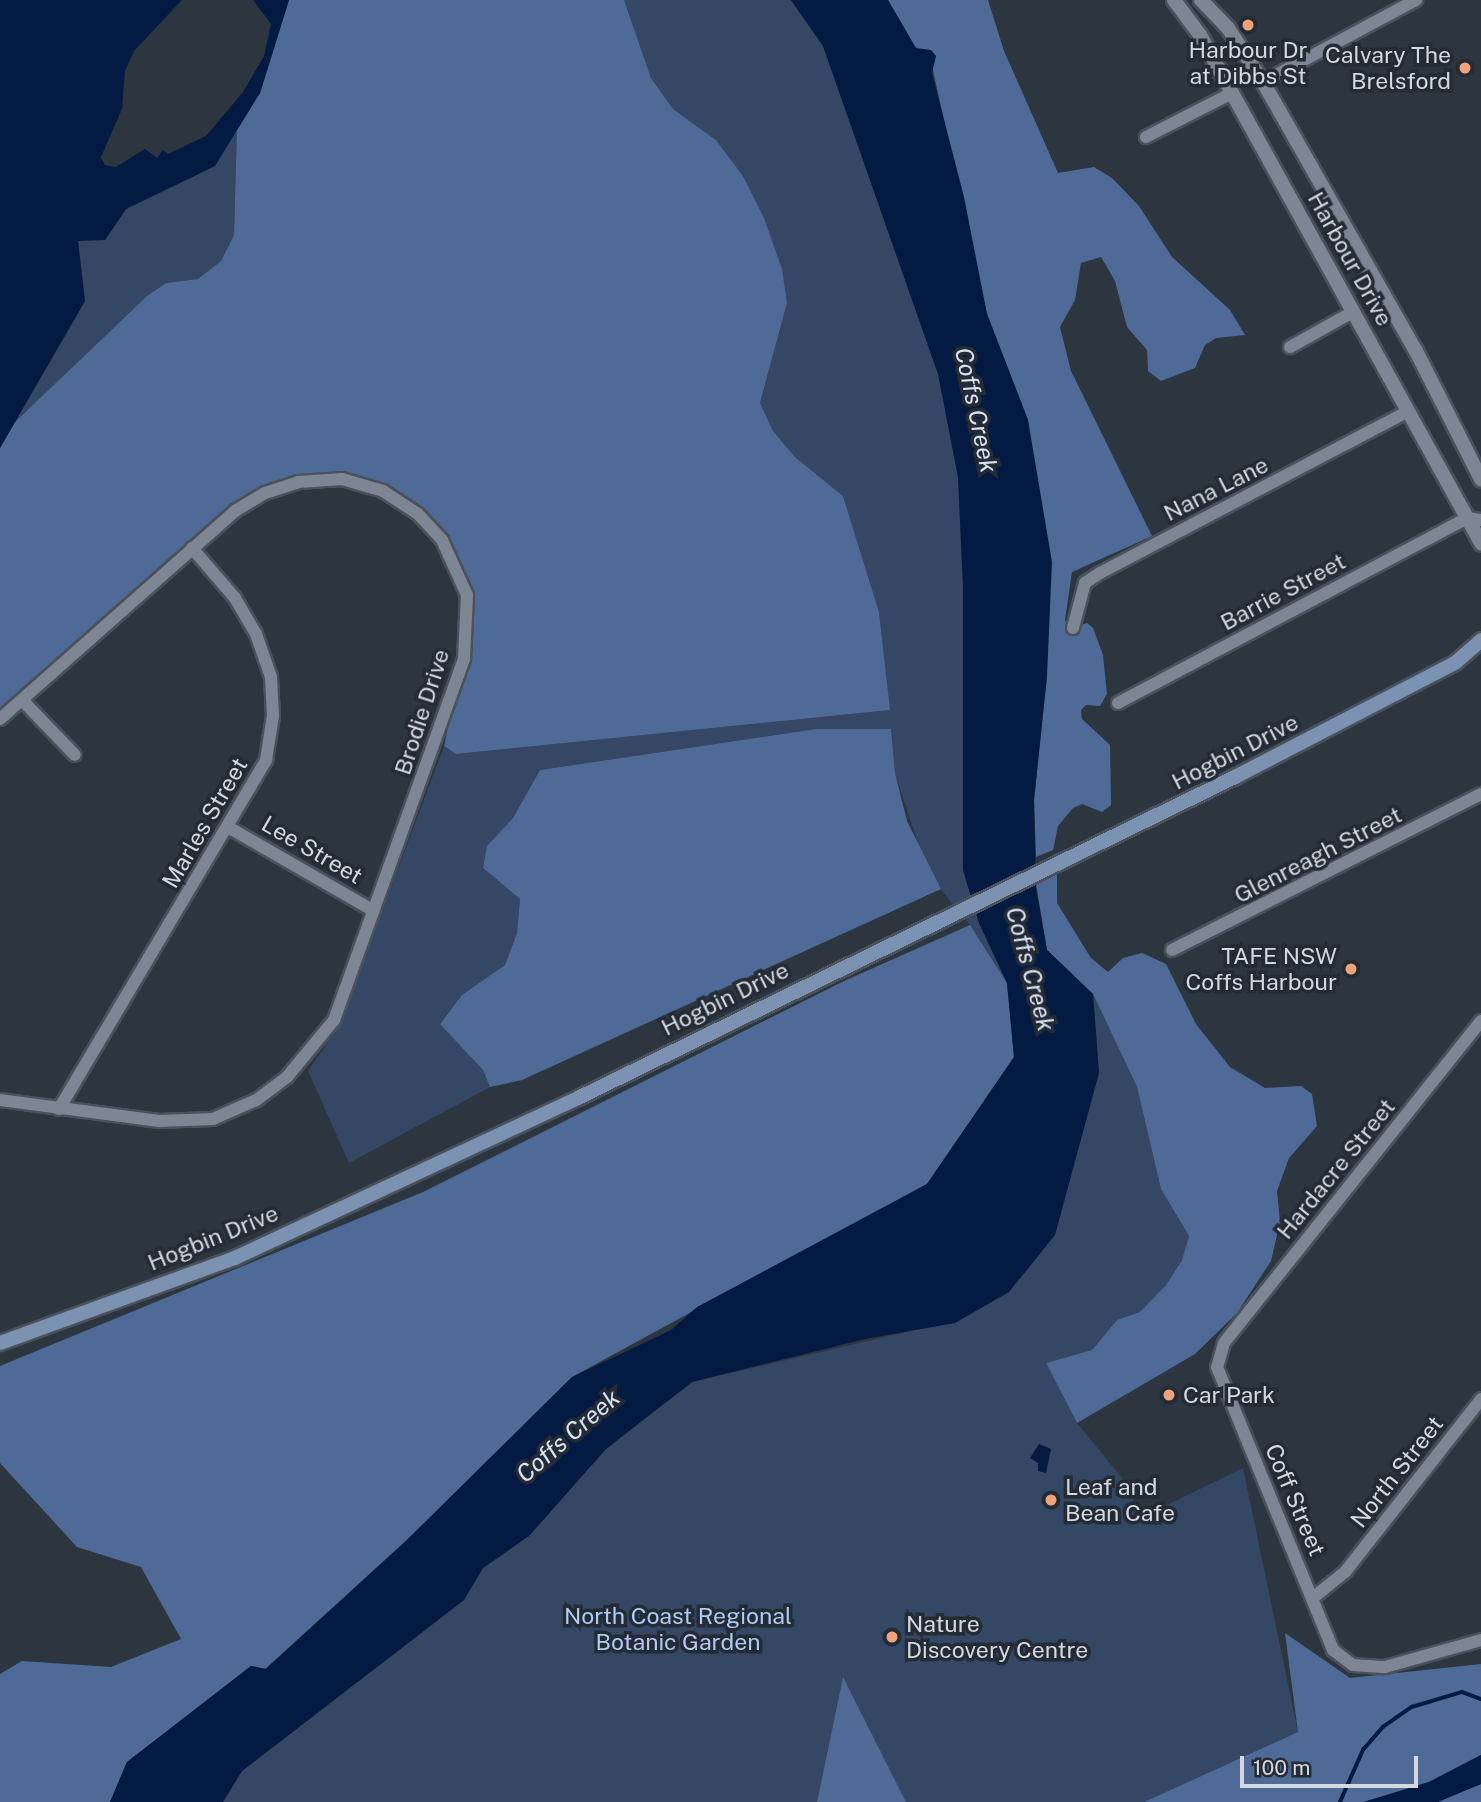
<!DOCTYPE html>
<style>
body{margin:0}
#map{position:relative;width:1481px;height:1802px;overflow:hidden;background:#2d353f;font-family:"Public Sans",sans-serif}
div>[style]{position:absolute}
.green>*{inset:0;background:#344764}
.forest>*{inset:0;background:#4e6b97}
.water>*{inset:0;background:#031b42}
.stream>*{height:3.5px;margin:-1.75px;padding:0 1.75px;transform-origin:1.75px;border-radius:1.75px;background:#031b42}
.roads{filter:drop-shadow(2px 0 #4b515a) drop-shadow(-2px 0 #4b515a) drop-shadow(0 2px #4b515a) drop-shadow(0 -2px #4b515a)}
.minor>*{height:12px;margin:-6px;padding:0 6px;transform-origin:6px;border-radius:6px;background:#7d8692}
.tertiary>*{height:14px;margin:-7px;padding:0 7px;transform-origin:7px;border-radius:7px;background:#7d8692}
.secondary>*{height:14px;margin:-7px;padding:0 7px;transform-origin:7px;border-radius:7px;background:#7c92b2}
.dots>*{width:19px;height:19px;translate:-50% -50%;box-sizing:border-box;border:4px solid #242b35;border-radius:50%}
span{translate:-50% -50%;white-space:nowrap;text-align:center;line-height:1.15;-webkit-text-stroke:7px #242b35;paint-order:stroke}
.poi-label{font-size:23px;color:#d4d8df}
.right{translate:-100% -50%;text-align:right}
.left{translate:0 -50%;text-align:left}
.street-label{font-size:23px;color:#d4d8df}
.park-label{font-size:23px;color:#afcaf4}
.water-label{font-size:24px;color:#dae3f2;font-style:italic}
.scale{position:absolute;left:1240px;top:1756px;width:178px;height:32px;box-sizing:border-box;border:4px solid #d4d8df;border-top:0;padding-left:9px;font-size:21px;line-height:24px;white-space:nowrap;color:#d4d8df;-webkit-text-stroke:5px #242b35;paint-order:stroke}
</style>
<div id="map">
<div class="green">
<i style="clip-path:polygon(624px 0,791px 0,823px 46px,938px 374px,958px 477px,963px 586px,963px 870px,979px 923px,1007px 983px,970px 925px,934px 881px,922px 855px,895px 773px,891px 729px,816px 729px,540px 770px,513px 818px,488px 846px,483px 868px,520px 899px,517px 933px,505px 966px,462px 995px,440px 1023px,483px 1070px,490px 1087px,349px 1163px,308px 1071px,339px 1026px,444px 746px,456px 754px,889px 710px,879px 612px,843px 496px,795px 457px,773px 431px,760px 403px,787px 303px,743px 176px,716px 140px,673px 109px,651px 78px)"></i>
<i style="clip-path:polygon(237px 127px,234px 235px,221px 261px,198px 279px,166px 283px,147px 296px,15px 422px,85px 301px,78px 240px,105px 240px,126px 209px,215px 166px)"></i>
<i style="clip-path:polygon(1093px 994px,1137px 1087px,1161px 1189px,1189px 1236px,1182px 1260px,1166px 1285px,1140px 1312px,1117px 1320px,1092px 1350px,1046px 1363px,1077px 1423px,1127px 1484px,1140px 1518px,1243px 1468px,1298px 1732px,1144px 1802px,906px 1802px,843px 1678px,817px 1802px,223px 1802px,242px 1771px,464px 1600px,483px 1568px,529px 1536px,606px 1449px,692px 1382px,906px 1332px,1099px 1073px)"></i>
</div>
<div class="forest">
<i style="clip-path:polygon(289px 0,624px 0,651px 78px,673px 109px,716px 140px,743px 176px,764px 218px,782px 269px,787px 303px,760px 403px,773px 431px,795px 457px,843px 496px,879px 612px,890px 710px,456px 754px,444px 746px,468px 633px,455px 562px,418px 514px,342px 479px,265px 493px,0 719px,0 448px,15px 422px,147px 296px,166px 283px,198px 279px,221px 261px,234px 235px,237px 127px,260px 93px)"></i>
<i style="clip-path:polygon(888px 0,988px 0,1004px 51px,1058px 173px,1094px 167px,1112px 178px,1139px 206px,1172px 257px,1230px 310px,1245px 335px,1216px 338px,1205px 345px,1195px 368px,1161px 381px,1148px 371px,1147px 350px,1127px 327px,1115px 281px,1101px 257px,1081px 263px,1075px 300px,1060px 327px,1071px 371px,1152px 536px,1072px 572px,1065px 620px,1069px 629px,1087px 623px,1093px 628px,1103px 655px,1107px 694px,1100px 706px,1086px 705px,1081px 710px,1082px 719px,1110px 745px,1111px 805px,1102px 812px,1082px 804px,1073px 808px,1058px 826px,1053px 850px,1036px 857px,1034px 800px,1047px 676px,1028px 420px,987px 314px,932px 66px,925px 51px,916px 49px)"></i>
<i style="clip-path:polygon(816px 729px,891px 729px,895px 773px,907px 821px,941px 889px,522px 1080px,490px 1087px,483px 1070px,440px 1024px,462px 995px,505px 965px,517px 933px,520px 899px,483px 868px,487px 846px,513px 818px,540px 770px)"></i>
<i style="clip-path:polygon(1057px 874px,1057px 903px,1091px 958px,1108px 972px,1123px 958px,1142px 953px,1166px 964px,1196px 1024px,1230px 1067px,1265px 1088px,1301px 1086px,1312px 1094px,1317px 1126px,1289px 1158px,1277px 1191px,1280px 1222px,1271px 1261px,1237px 1313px,1195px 1354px,1077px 1423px,1046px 1363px,1092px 1350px,1117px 1320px,1140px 1312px,1166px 1285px,1182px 1260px,1189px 1236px,1161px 1189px,1137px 1087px,1093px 994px,1047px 950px,1036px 884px)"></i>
<i style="clip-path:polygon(970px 925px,1007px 983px,1014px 1057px,927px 1184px,572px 1377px,408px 1539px,265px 1669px,251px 1666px,127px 1762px,110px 1802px,0 1802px,0 1674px,22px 1661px,111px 1667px,181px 1639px,141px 1567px,77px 1547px,0 1463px,0 1366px,423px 1192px,844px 981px)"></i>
<i style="clip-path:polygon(1285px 1633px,1350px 1678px,1481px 1664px,1481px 1755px,1429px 1782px,1367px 1802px,1144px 1802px,1298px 1732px)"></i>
<i style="clip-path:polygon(843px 1677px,906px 1802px,817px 1802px)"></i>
<i style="clip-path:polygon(1481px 1784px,1481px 1802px,1438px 1802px,1449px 1796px)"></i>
</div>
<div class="water">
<i style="clip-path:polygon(0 0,182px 0,134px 51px,125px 71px,122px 109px,101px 157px,105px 165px,116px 167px,145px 149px,157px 158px,163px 150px,168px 154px,206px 136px,243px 92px,264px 56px,271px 24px,253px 0,289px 0,260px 93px,215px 166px,126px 209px,105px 240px,78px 241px,85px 301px,0 448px)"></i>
<i style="clip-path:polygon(791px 0,888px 0,916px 48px,931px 50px,936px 56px,932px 73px,964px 197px,987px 314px,1028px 420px,1052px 562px,1047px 676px,1034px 800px,1036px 888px,1047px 950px,1093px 994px,1099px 1073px,1055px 1235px,1009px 1292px,955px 1323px,865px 1339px,692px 1382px,606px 1449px,529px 1536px,483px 1568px,464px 1600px,242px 1771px,223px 1802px,110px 1802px,127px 1762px,251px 1666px,266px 1669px,408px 1539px,572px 1377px,671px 1330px,697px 1307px,927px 1184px,1014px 1057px,1007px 983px,979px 923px,963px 870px,963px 586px,958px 477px,938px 374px,823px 46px)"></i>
<i style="clip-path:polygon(1039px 1444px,1051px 1449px,1046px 1473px,1038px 1471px,1038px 1463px,1030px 1458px)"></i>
<i style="clip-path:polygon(1481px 1755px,1481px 1784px,1438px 1802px,1363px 1802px,1429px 1782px)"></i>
</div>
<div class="stream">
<i style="left:1340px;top:1802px;width:57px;rotate:-66.1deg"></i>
<i style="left:1363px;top:1750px;width:30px;rotate:-49deg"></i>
<i style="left:1383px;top:1727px;width:35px;rotate:-35deg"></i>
<i style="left:1412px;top:1707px;width:52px;rotate:-16.7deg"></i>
<i style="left:1462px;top:1692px;width:20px;rotate:20deg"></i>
</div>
<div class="roads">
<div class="minor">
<i style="left:1263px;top:82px;width:174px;rotate:-28.2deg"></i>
<i style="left:1146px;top:137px;width:97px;rotate:-27.1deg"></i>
<i style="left:1290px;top:347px;width:72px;rotate:-29.1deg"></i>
<i style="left:1073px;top:628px;width:47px;rotate:-75.1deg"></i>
<i style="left:1085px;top:583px;width:18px;rotate:-34deg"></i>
<i style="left:1100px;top:573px;width:348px;rotate:-27.7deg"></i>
<i style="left:22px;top:700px;width:76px;rotate:46.1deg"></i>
<i style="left:1118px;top:703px;width:395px;rotate:-27.9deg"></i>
<i style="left:1467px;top:518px;width:14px;rotate:8deg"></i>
<i style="left:0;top:719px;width:314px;rotate:-41.5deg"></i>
<i style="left:235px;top:511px;width:35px;rotate:-31deg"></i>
<i style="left:265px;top:493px;width:35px;rotate:-18deg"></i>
<i style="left:298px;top:482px;width:44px;rotate:-3.9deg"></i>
<i style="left:342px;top:479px;width:43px;rotate:16.3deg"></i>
<i style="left:383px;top:491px;width:42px;rotate:33.3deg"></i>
<i style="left:418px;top:514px;width:35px;rotate:47deg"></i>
<i style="left:442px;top:540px;width:60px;rotate:65.6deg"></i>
<i style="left:467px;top:595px;width:64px;rotate:92.7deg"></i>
<i style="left:464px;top:659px;width:384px;rotate:109.8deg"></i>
<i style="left:334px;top:1020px;width:74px;rotate:129.5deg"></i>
<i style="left:287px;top:1077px;width:39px;rotate:143deg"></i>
<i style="left:256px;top:1100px;width:47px;rotate:156.2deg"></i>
<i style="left:213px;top:1119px;width:54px;rotate:177.9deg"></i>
<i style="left:159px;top:1121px;width:160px;rotate:-172.5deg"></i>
<i style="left:228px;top:827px;width:168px;rotate:29.9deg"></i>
<i style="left:1172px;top:950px;width:346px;rotate:-26.8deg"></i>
<i style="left:1481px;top:1021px;width:412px;rotate:128.6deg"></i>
<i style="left:1224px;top:1343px;width:25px;rotate:106deg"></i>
<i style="left:1217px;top:1367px;width:306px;rotate:67.7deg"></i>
<i style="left:1333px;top:1650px;width:25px;rotate:37deg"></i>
<i style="left:1353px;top:1665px;width:32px;rotate:4deg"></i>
<i style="left:1385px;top:1667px;width:100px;rotate:-15.7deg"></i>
<i style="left:59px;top:1109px;width:406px;rotate:-59.3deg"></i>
<i style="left:266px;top:760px;width:45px;rotate:-81deg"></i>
<i style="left:273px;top:716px;width:39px;rotate:-93deg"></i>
<i style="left:271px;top:677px;width:46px;rotate:-109.2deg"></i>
<i style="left:256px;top:634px;width:42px;rotate:-120.3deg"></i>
<i style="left:235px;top:598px;width:66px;rotate:-130.7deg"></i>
<i style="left:1314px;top:1597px;width:40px;rotate:-39deg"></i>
<i style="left:1345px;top:1572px;width:220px;rotate:-51.8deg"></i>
</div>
<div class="tertiary">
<i style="left:1174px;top:0;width:44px;rotate:53.4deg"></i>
<i style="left:1200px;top:35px;width:581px;rotate:61.05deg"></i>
<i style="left:1201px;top:0;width:39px;rotate:46deg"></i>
<i style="left:1228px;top:28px;width:64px;rotate:57.1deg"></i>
<i style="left:1263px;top:82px;width:309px;rotate:60.4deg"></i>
<i style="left:1416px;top:351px;width:144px;rotate:63.1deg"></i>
</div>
<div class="secondary">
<i style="left:0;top:1343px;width:250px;rotate:-19.9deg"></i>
<i style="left:235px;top:1258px;width:381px;rotate:-25deg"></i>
<i style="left:580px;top:1097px;width:729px;rotate:-26.04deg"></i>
<i style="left:1235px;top:777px;width:248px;rotate:-27.4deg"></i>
<i style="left:1455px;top:663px;width:35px;rotate:-41deg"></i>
</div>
</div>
<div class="dots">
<i style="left:1248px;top:25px;background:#f0a27a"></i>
<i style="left:1465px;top:68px;background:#f0a27a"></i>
<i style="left:1351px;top:969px;background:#f0a27a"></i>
<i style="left:1169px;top:1395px;background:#f0a27a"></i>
<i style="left:1051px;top:1500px;background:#f0a27a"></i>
<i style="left:892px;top:1637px;background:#f0a27a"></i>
</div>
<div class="poi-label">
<span style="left:1248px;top:63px">Harbour Dr<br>at Dibbs St</span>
<span class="right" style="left:1451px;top:68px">Calvary The<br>Brelsford</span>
<span class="right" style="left:1337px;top:969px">TAFE NSW<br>Coffs Harbour</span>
<span class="left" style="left:1183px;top:1395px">Car Park</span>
<span class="left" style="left:1065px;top:1500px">Leaf and<br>Bean Cafe</span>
<span class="left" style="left:906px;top:1637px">Nature<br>Discovery Centre</span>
</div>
<div class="street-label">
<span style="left:1350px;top:259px;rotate:61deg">Harbour Drive</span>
<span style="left:1216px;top:489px;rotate:-27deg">Nana Lane</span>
<span style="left:1283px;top:592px;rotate:-28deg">Barrie Street</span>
<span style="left:422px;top:712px;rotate:-72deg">Brodie Drive</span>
<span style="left:1235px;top:752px;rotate:-27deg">Hogbin Drive</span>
<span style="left:205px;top:823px;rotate:-60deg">Marles Street</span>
<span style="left:312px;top:850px;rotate:30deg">Lee Street</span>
<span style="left:1318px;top:855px;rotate:-27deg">Glenreagh Street</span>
<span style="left:725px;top:999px;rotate:-26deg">Hogbin Drive</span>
<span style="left:1336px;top:1169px;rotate:-51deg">Hardacre Street</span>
<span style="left:213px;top:1238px;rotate:-22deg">Hogbin Drive</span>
<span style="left:1397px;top:1472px;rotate:-52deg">North Street</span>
<span style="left:1295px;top:1500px;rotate:67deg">Coff Street</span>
</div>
<div class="park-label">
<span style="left:678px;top:1629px">North Coast Regional<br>Botanic Garden</span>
</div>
<div class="water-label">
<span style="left:976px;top:410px;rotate:78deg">Coffs Creek</span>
<span style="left:1030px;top:969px;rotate:75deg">Coffs Creek</span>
<span style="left:568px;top:1436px;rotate:-41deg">Coffs Creek</span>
</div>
<div class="scale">100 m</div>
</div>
